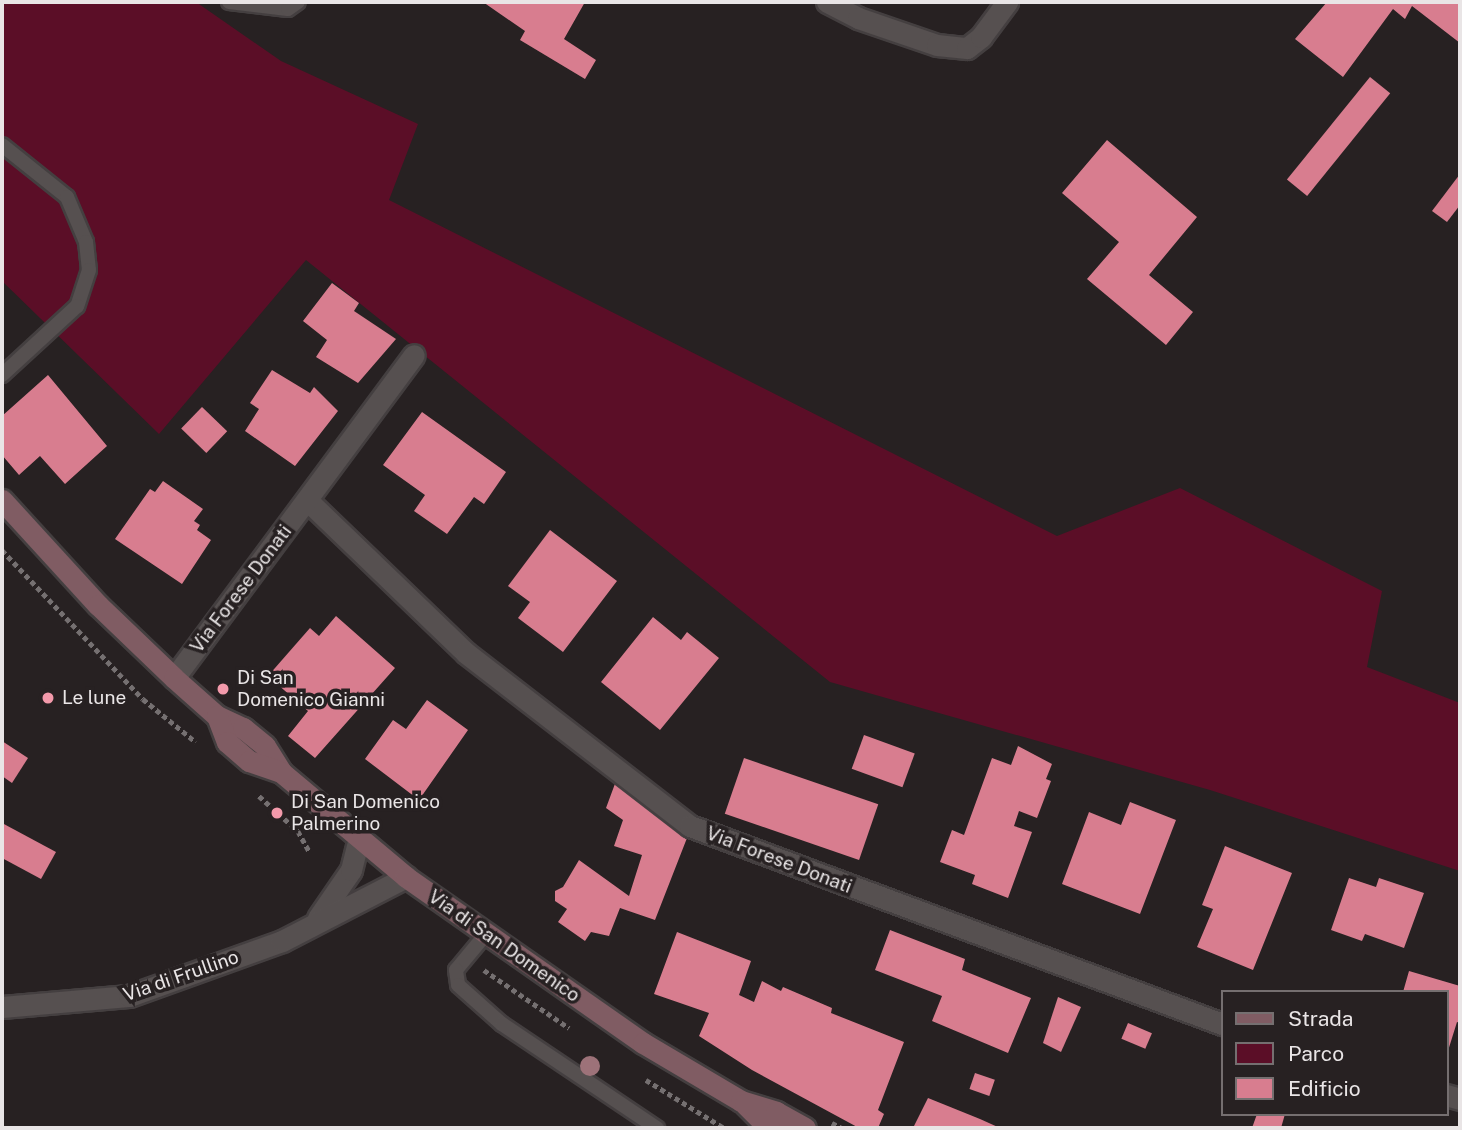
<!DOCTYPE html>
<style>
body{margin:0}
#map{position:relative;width:1462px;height:1130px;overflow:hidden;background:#272122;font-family:"Public Sans",sans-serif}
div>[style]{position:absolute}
.green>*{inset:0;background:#5b0e27}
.building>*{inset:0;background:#d87d8f;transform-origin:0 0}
.path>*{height:4.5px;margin-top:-2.25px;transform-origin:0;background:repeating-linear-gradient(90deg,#757071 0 5px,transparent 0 8.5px)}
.roads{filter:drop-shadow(2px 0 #443f40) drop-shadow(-2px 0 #443f40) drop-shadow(0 2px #443f40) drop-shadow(0 -2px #443f40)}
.lane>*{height:14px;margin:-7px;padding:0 7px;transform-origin:7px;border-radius:7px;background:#565050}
.street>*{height:21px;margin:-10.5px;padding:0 10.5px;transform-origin:10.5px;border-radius:10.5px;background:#565050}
.secondary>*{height:21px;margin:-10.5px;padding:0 10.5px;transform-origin:10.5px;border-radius:10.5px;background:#805c63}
.trees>*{width:20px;height:20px;margin:-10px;border-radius:50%;background:#9d7279}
.dots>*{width:19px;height:19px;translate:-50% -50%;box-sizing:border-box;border:4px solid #272122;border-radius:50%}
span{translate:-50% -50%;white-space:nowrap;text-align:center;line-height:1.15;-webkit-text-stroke:7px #272122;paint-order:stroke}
.street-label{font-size:19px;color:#e9e5e6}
.poi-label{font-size:19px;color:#e9e5e6}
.left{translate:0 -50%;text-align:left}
.frame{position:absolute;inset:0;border:4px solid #e9e5e6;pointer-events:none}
.legend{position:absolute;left:1221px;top:990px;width:228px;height:126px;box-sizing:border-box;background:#272122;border:2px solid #756f70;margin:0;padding:9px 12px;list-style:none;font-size:21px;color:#e9e5e6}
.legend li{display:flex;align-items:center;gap:14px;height:35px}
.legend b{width:35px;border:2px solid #756f70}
</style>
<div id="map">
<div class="green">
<i style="clip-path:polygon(2px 2px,196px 2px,281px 61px,418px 124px,389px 200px,1057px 536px,1180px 488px,1382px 591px,1367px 667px,1460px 703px,1460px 871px,1210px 790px,830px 682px,306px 260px,159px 434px,2px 281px)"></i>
</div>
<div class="building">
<i style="clip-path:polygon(483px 2px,585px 2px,564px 39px,596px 60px,585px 79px,520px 40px,525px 31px)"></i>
<i style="clip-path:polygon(1327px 2px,1460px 2px,1460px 43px,1412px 6px,1405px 19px,1393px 9px,1343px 77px,1295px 39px)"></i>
<i style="left:1370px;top:77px;width:26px;height:132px;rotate:39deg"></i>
<i style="clip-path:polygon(1107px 140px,1197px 217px,1149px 275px,1193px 312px,1166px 345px,1087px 279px,1119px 242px,1062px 193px)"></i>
<i style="clip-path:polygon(1460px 174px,1460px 205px,1447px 222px,1432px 211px)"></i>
<i style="clip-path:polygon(332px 283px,359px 303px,354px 311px,396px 339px,358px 383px,316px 357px,327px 340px,303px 321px)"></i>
<i style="clip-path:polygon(272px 370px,310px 393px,314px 387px,338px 411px,295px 466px,245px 431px,259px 409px,250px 403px)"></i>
<i style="clip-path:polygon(48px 375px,107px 446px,65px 484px,40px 456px,19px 475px,2px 455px,2px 416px)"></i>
<i style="left:202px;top:407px;width:35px;height:30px;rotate:44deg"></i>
<i style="clip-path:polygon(422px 412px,506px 472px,484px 504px,474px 497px,447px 534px,414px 511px,425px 495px,383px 465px)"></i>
<i style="clip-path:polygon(163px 481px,203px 509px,194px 521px,200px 525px,197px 530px,211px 540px,182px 584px,115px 539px,150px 489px,155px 492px)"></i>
<i style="clip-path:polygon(550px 530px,617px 581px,563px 652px,518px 618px,530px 602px,508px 586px)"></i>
<i style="clip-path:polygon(336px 616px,395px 668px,315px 758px,288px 736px,308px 711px,268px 676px,310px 628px,319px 636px)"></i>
<i style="clip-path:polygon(653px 617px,681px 640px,687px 632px,719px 658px,660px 730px,601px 682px)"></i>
<i style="clip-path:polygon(427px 700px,468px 730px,419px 800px,365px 759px,393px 720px,406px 729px)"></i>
<i style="left:864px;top:735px;width:54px;height:36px;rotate:20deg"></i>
<i style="clip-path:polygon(2px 741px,28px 758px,12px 783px,2px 776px)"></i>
<i style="clip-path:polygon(1018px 746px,1052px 764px,1046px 779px,1051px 781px,1037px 818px,1019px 811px,1014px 826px,1032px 832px,1008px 898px,972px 884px,975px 875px,940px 862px,952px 830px,964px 835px,992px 758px,1011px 765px)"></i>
<i style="left:744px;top:758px;width:142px;height:59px;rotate:19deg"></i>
<i style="clip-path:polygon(616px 781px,687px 838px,655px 920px,620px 908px,609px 936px,591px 932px,585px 941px,558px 922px,567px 909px,555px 901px,555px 891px,563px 887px,579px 860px,629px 896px,642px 855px,614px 846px,623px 820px,606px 808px)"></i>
<i style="clip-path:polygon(1130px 802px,1176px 820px,1140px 914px,1062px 884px,1089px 812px,1121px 825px)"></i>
<i style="clip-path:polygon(2px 823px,56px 852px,41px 879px,2px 858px)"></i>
<i style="clip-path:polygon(1225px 846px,1292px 873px,1253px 970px,1197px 947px,1213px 909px,1202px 905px)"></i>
<i style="clip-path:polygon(1349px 878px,1376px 887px,1379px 878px,1424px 893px,1404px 948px,1365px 934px,1362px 941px,1331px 930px)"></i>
<i style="clip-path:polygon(890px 930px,965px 959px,962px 970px,1031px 998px,1008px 1053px,932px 1021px,942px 996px,875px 970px)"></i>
<i style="clip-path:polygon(677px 932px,751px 961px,739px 995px,754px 1002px,762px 981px,781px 991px,783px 987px,832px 1008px,831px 1013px,904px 1042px,878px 1110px,884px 1114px,878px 1128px,859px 1128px,752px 1070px,699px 1036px,709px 1013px,654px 994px)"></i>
<i style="clip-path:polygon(1409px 971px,1460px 986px,1460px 1023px,1457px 1022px,1447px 1054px,1446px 992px,1403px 992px)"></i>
<i style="clip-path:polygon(1058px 997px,1081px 1007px,1061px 1052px,1043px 1043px)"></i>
<i style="left:1128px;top:1023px;width:26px;height:17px;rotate:23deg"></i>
<i style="left:975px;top:1073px;width:21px;height:17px;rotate:19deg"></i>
<i style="clip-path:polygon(928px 1098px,980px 1119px,1000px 1128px,913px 1128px)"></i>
<i style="clip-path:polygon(1257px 1114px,1285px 1114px,1281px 1128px,1252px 1128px)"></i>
</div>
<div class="path">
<i style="left:2px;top:550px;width:205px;rotate:46.6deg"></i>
<i style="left:143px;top:699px;width:68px;rotate:39.1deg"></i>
<i style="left:259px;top:796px;width:52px;rotate:41.9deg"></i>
<i style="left:298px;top:831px;width:23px;rotate:61deg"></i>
<i style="left:484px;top:970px;width:103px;rotate:34.3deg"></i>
<i style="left:646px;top:1080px;width:92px;rotate:31.6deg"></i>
<i style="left:832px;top:1123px;width:11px;rotate:27deg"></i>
</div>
<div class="roads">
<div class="lane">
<i style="left:229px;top:2px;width:59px;rotate:6.8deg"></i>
<i style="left:288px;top:9px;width:12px;rotate:-35deg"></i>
<i style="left:2px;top:145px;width:83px;rotate:38.7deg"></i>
<i style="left:67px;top:197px;width:49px;rotate:67.1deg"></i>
<i style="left:86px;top:242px;width:28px;rotate:84deg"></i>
<i style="left:89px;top:270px;width:38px;rotate:108deg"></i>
<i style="left:77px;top:306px;width:102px;rotate:137.4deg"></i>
<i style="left:486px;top:934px;width:47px;rotate:129.8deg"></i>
<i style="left:456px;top:970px;width:15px;rotate:82deg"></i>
<i style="left:458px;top:985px;width:59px;rotate:41.6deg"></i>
<i style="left:502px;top:1024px;width:187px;rotate:33.9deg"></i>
</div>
<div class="street">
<i style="left:827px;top:2px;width:35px;rotate:27deg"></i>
<i style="left:858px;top:18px;width:83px;rotate:18.9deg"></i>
<i style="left:937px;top:45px;width:30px;rotate:6deg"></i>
<i style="left:967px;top:48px;width:18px;rotate:-38deg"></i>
<i style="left:981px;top:37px;width:44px;rotate:-53.4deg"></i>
<i style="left:307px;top:500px;width:221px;rotate:43.9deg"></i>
<i style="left:466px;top:653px;width:283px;rotate:37.7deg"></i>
<i style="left:690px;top:826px;width:568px;rotate:20.41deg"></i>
<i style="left:174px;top:678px;width:402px;rotate:-53.4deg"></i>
<i style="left:318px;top:918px;width:58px;rotate:-55.5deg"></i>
<i style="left:351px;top:870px;width:32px;rotate:-76deg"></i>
<i style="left:2px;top:1007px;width:127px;rotate:-5deg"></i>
<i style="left:129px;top:996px;width:163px;rotate:-19.8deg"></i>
<i style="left:282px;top:941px;width:140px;rotate:-27.3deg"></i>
<i style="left:1446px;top:1095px;width:15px;rotate:16deg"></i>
</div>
<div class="secondary">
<i style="left:2px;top:500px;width:142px;rotate:47.6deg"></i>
<i style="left:98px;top:605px;width:105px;rotate:43.8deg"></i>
<i style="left:174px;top:678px;width:57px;rotate:41.5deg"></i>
<i style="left:217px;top:716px;width:29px;rotate:25deg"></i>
<i style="left:243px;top:728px;width:28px;rotate:39deg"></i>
<i style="left:265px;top:746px;width:31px;rotate:58deg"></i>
<i style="left:281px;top:772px;width:163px;rotate:40deg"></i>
<i style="left:406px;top:877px;width:289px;rotate:35deg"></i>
<i style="left:643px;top:1043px;width:114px;rotate:30.6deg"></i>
<i style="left:741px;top:1101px;width:37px;rotate:17deg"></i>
<i style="left:776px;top:1112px;width:33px;rotate:29deg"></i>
<i style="left:217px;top:716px;width:28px;rotate:69deg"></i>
<i style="left:227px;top:742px;width:29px;rotate:41deg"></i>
<i style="left:249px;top:761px;width:34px;rotate:19deg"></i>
<i style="left:745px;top:1104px;width:34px;rotate:45deg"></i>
</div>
</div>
<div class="trees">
<i style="left:590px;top:1066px"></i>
</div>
<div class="dots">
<i style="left:223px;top:689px;background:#f39aab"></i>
<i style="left:48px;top:698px;background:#f39aab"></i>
<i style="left:277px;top:813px;background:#f39aab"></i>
</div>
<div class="street-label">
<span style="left:241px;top:589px;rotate:-53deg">Via Forese Donati</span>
<span style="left:779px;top:860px;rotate:21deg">Via Forese Donati</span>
<span style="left:504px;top:946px;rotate:35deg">Via di San Domenico</span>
<span style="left:181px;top:976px;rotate:-19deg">Via di Frullino</span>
</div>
<div class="poi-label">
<span class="left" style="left:237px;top:689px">Di San<br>Domenico Gianni</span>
<span class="left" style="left:62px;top:698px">Le lune</span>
<span class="left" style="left:291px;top:813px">Di San Domenico<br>Palmerino</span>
</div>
<div class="frame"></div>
<ul class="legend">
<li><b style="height:9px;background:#805c63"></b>Strada</li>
<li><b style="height:19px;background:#5b0e27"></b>Parco</li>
<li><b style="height:19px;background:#d87d8f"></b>Edificio</li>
</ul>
</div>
